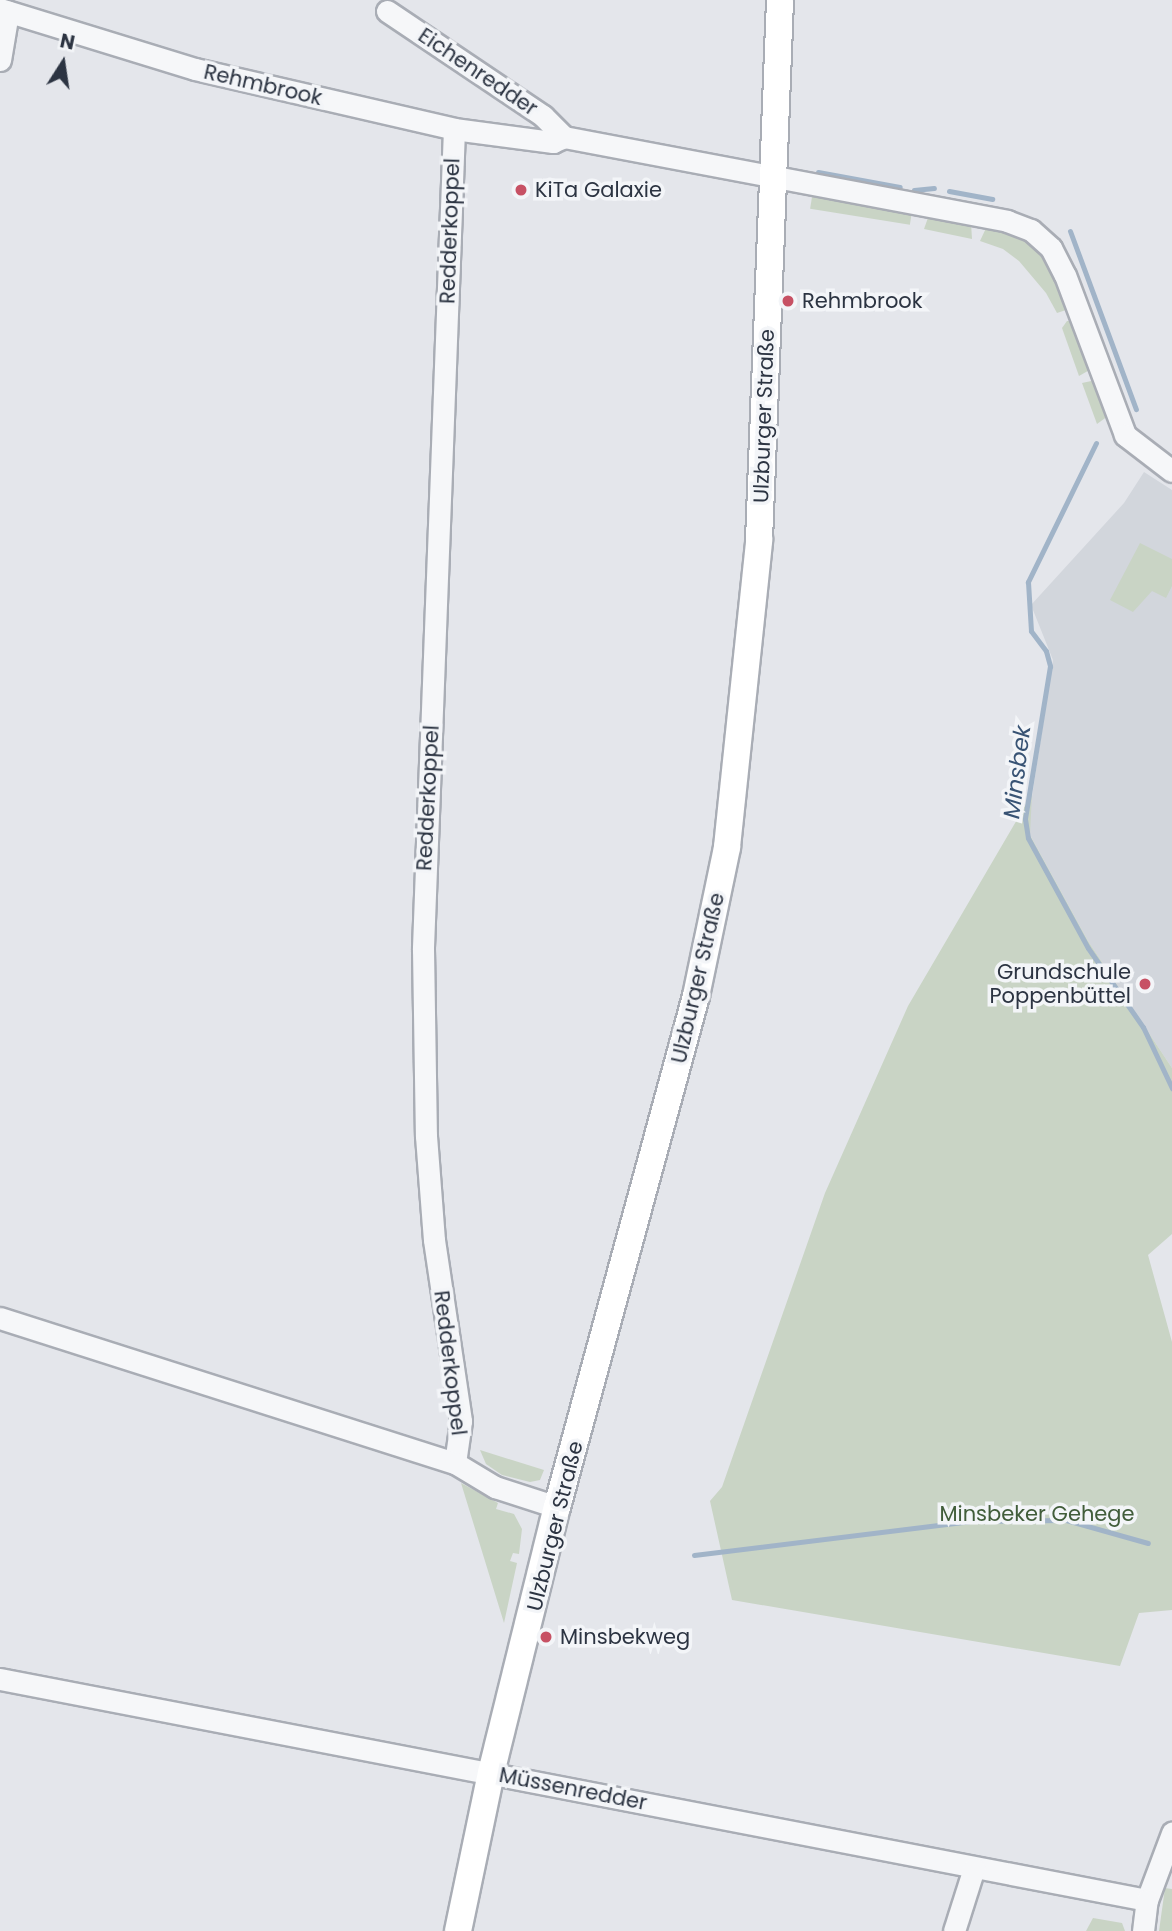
<!DOCTYPE html>
<meta charset="utf-8">
<style>
body{margin:0}
#map{position:relative;width:1172px;height:1931px;overflow:hidden;background:#e4e6eb;font-family:Poppins,sans-serif}
div>[style]{position:absolute}
.built>*{inset:0;background:#d2d6dc}
.green>*{inset:0;background:#c9d4c5;transform-origin:0 0}
.stream>*{height:5px;margin:-2.5px;padding:0 2.5px;transform-origin:2.5px;border-radius:2.5px;background:#a1b4c8}
.roads{filter:drop-shadow(2px 0 #a9adb5) drop-shadow(-2px 0 #a9adb5) drop-shadow(0 2px #a9adb5) drop-shadow(0 -2px #a9adb5)}
.minor>*{height:21px;margin:-10.5px;padding:0 10.5px;transform-origin:10.5px;border-radius:10.5px;background:#f6f7f9}
.major>*{height:26px;margin:-13px;padding:0 13px;transform-origin:13px;border-radius:13px;background:#fff}
.dots>*{width:19px;height:19px;translate:-50% -50%;box-sizing:border-box;border:4px solid #f3f5f8;border-radius:50%}
span{translate:-50% -50%;white-space:nowrap;text-align:center;line-height:1.15;-webkit-text-stroke:7px #f3f5f8;paint-order:stroke}
.street-label{font-size:21px;color:#2c3442}
.poi-label{font-size:21px;color:#2c3442}
.left{translate:0 -50%;text-align:left}
.right{translate:-100% -50%;text-align:right}
.park-label{font-size:21px;color:#415d3a}
.water-label{font-size:23px;color:#385374;font-style:italic}
.north{position:absolute;left:28px;top:28px;width:70px;height:70px;-webkit-text-stroke:5px #f3f5f8;paint-order:stroke;rotate:12deg;font-size:19px;font-weight:700;line-height:28px;text-align:center;color:#2c3442}
.north::after{content:'';display:block;margin:auto;width:24px;height:32px;background:#2c3442;clip-path:polygon(50% 0,100% 100%,50% 72%,0 100%)}
</style>
<div id="map">
<div class="built">
<i style="clip-path:polygon(1144px 472px,1172px 490px,1172px 1068px,1088px 941px,1030px 835px,1028px 822px,1053px 660px,1031px 605px,1124px 503px)"></i>
</div>
<div class="green">
<i style="left:812px;top:197px;width:101px;height:12px;rotate:9deg"></i>
<i style="clip-path:polygon(929px 215px,971px 223px,972px 239px,924px 229px)"></i>
<i style="clip-path:polygon(987px 226px,1016px 233px,1039px 247px,1069px 304px,1066px 310px,1057px 313px,1046px 293px,1019px 261px,1003px 249px,980px 241px)"></i>
<i style="clip-path:polygon(1067px 321px,1074px 321px,1093px 368px,1079px 376px,1062px 328px)"></i>
<i style="clip-path:polygon(1096px 380px,1108px 416px,1097px 424px,1082px 383px)"></i>
<i style="clip-path:polygon(1140px 543px,1172px 559px,1172px 586px,1166px 598px,1152px 591px,1133px 612px,1110px 600px)"></i>
<i style="clip-path:polygon(1032px 794px,1030px 835px,1088px 941px,1172px 1068px,1172px 1234px,1148px 1255px,1172px 1342px,1172px 1610px,1139px 1613px,1120px 1666px,732px 1600px,710px 1501px,722px 1487px,825px 1193px,908px 1006px)"></i>
<i style="clip-path:polygon(480px 1450px,544px 1470px,540px 1480px,530px 1482px,502px 1475px,486px 1464px)"></i>
<i style="clip-path:polygon(461px 1483px,498px 1503px,496px 1509px,514px 1514px,522px 1529px,519px 1554px,513px 1553px,510px 1561px,517px 1563px,504px 1623px)"></i>
<i style="clip-path:polygon(1165px 1888px,1172px 1889px,1172px 1931px,1159px 1931px)"></i>
<i style="clip-path:polygon(1093px 1918px,1122px 1923px,1125px 1931px,1086px 1931px)"></i>
</div>
<div class="stream">
<i style="left:818px;top:172px;width:83px;rotate:10.4deg"></i>
<i style="left:914px;top:190px;width:20px;rotate:-6deg"></i>
<i style="left:949px;top:191px;width:44px;rotate:10.5deg"></i>
<i style="left:1070px;top:231px;width:190px;rotate:69.7deg"></i>
<i style="left:1096px;top:443px;width:155px;rotate:116.1deg"></i>
<i style="left:1028px;top:582px;width:49px;rotate:86.5deg"></i>
<i style="left:1031px;top:631px;width:25px;rotate:53deg"></i>
<i style="left:1046px;top:651px;width:16px;rotate:75deg"></i>
<i style="left:1050px;top:666px;width:155px;rotate:99.3deg"></i>
<i style="left:1025px;top:819px;width:19px;rotate:81deg"></i>
<i style="left:1028px;top:838px;width:125px;rotate:61.4deg"></i>
<i style="left:1088px;top:948px;width:96px;rotate:55.2deg"></i>
<i style="left:1143px;top:1027px;width:68px;rotate:64.6deg"></i>
<i style="left:694px;top:1555px;width:277px;rotate:-7deg"></i>
<i style="left:969px;top:1521px;width:97px;rotate:-0.6deg"></i>
<i style="left:1066px;top:1520px;width:85px;rotate:15.7deg"></i>
</div>
<div class="roads">
<div class="minor">
<i style="left:0;top:9px;width:204px;rotate:17.1deg"></i>
<i style="left:195px;top:69px;width:266px;rotate:13deg"></i>
<i style="left:454px;top:129px;width:100px;rotate:7.5deg"></i>
<i style="left:553px;top:142px;width:12px;rotate:-24deg"></i>
<i style="left:564px;top:137px;width:451px;rotate:10.7deg"></i>
<i style="left:1007px;top:221px;width:26px;rotate:21deg"></i>
<i style="left:1031px;top:230px;width:27px;rotate:42deg"></i>
<i style="left:1051px;top:248px;width:30px;rotate:63deg"></i>
<i style="left:1065px;top:275px;width:171px;rotate:69.4deg"></i>
<i style="left:1125px;top:435px;width:59px;rotate:37.5deg"></i>
<i style="left:387px;top:11px;width:188px;rotate:33.9deg"></i>
<i style="left:543px;top:116px;width:30px;rotate:45deg"></i>
<i style="left:0;top:60px;width:49px;rotate:-80.5deg"></i>
<i style="left:454px;top:129px;width:821px;rotate:92.17deg"></i>
<i style="left:423px;top:949px;width:187px;rotate:89.1deg"></i>
<i style="left:426px;top:1136px;width:104px;rotate:85.6deg"></i>
<i style="left:434px;top:1240px;width:183px;rotate:81.5deg"></i>
<i style="left:461px;top:1421px;width:42px;rotate:98.1deg"></i>
<i style="left:0;top:1318px;width:478px;rotate:17.7deg"></i>
<i style="left:455px;top:1463px;width:47px;rotate:31deg"></i>
<i style="left:495px;top:1487px;width:65px;rotate:17.9deg"></i>
<i style="left:0;top:1679px;width:1168px;rotate:10.91deg"></i>
<i style="left:1147px;top:1900px;width:72px;rotate:-69.5deg"></i>
<i style="left:954px;top:1931px;width:66px;rotate:-72.4deg"></i>
<i style="left:1143px;top:1931px;width:31px;rotate:-83deg"></i>
</div>
<div class="major">
<i style="left:458px;top:1931px;width:161px;rotate:-78.2deg"></i>
<i style="left:491px;top:1773px;width:274px;rotate:-76.1deg"></i>
<i style="left:557px;top:1507px;width:530px;rotate:-74.78deg"></i>
<i style="left:696px;top:996px;width:152px;rotate:-78.2deg"></i>
<i style="left:727px;top:847px;width:309px;rotate:-84deg"></i>
<i style="left:759px;top:540px;width:540px;rotate:-87.77deg"></i>
</div>
</div>
<div class="dots">
<i style="left:521px;top:190px;background:#c75164"></i>
<i style="left:788px;top:301px;background:#c75164"></i>
<i style="left:1145px;top:984px;background:#c75164"></i>
<i style="left:546px;top:1637px;background:#c75164"></i>
</div>
<div class="street-label">
<span style="left:478px;top:72px;rotate:34deg">Eichenredder</span>
<span style="left:263px;top:85px;rotate:13deg">Rehmbrook</span>
<span style="left:450px;top:231px;rotate:-88deg">Redderkoppel</span>
<span style="left:764px;top:416px;rotate:-88deg">Ulzburger Straße</span>
<span style="left:428px;top:798px;rotate:-87deg">Redderkoppel</span>
<span style="left:698px;top:978px;rotate:-77deg">Ulzburger Straße</span>
<span style="left:450px;top:1363px;rotate:83deg">Redderkoppel</span>
<span style="left:555px;top:1526px;rotate:-76deg">Ulzburger Straße</span>
<span style="left:573px;top:1789px;rotate:11deg">Müssenredder</span>
</div>
<div class="poi-label">
<span class="left" style="left:535px;top:190px">KiTa Galaxie</span>
<span class="left" style="left:802px;top:301px">Rehmbrook</span>
<span class="right" style="left:1131px;top:984px">Grundschule<br>Poppenbüttel</span>
<span class="left" style="left:560px;top:1637px">Minsbekweg</span>
</div>
<div class="park-label">
<span style="left:1037px;top:1514px">Minsbeker Gehege</span>
</div>
<div class="water-label">
<span style="left:1017px;top:772px;rotate:-83deg">Minsbek</span>
</div>
<div class="north">N</div>
</div>
